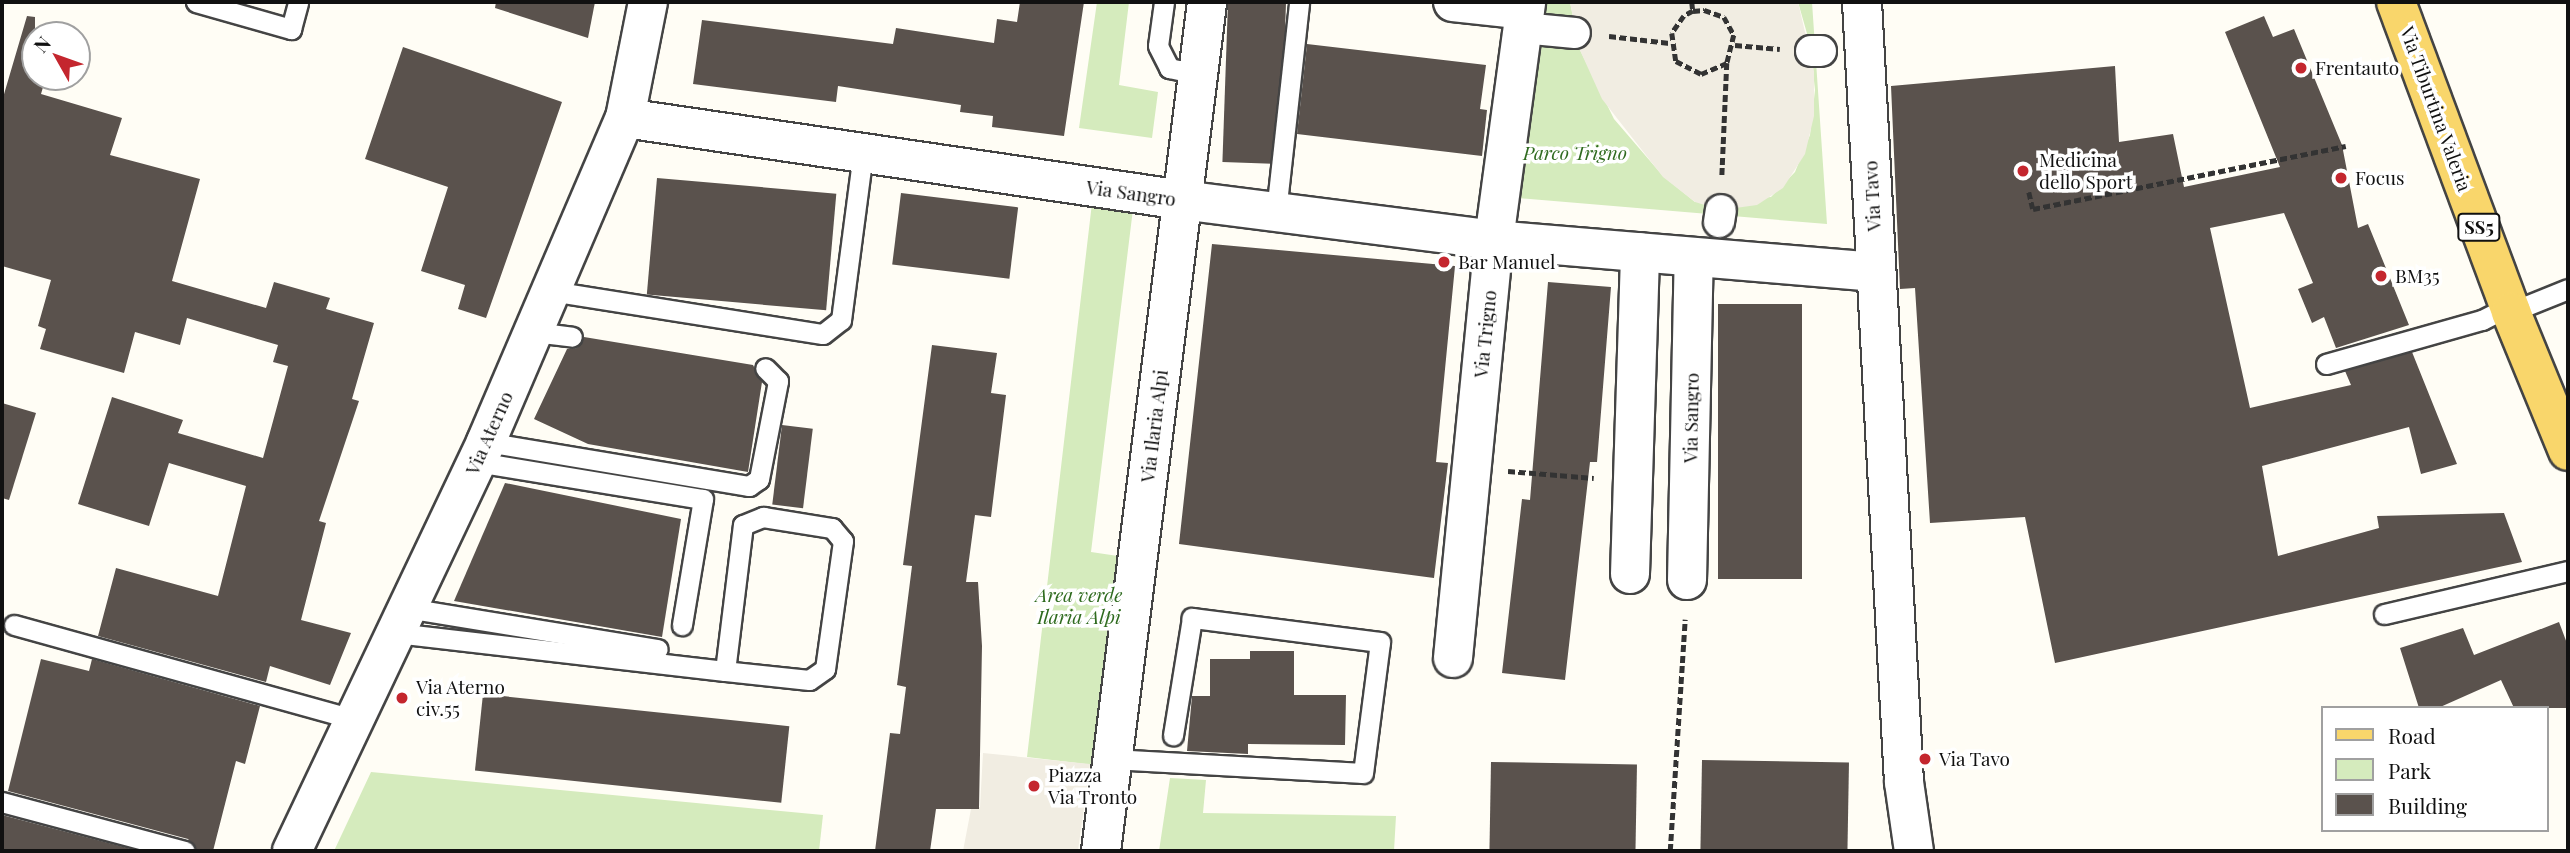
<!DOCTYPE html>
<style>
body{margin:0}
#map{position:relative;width:2570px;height:853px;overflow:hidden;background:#fffdf5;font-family:"Playfair Display",serif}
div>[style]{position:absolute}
.green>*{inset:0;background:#d5ebbd}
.plaza>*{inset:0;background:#f1ede2}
.building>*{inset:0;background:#5a524d;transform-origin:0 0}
.path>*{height:4.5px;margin-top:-2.25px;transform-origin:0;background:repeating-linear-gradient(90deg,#333 0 7px,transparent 0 10.5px)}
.roads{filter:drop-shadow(2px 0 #444) drop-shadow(-2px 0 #444) drop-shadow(0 2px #444) drop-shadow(0 -2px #444)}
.service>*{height:19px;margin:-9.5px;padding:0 9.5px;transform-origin:9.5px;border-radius:9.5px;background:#fff}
.pedestrian>*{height:30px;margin:-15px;padding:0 15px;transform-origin:15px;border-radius:15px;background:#fff}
.minor>*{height:38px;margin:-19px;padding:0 19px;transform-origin:19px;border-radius:19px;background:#fff}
.tertiary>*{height:38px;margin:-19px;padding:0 19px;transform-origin:19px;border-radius:19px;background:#fff}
.primary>*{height:38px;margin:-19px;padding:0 19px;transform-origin:19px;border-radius:19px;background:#f9d66b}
.dots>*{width:19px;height:19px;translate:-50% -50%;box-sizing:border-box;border:4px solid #fff;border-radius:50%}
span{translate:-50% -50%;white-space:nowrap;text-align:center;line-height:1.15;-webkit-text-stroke:7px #fff;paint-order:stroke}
.shield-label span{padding:2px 5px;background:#fff;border:2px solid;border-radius:5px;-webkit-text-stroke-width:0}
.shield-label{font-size:18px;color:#111;font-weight:700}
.poi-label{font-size:19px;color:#111}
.left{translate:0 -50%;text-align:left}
.street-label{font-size:19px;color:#111}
.park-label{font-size:19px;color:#2f6b1f;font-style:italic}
.frame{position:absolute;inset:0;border:4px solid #111;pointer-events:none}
.legend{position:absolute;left:2321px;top:706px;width:228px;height:126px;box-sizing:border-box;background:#fff;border:2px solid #a0a0a0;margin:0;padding:9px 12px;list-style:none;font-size:21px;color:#111}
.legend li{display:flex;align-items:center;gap:14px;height:35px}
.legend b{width:35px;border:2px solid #a0a0a0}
.north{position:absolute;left:21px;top:21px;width:70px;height:70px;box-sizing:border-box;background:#fff;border:2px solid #a0a0a0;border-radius:50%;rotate:310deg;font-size:19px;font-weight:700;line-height:28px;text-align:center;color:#111}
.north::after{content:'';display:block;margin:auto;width:24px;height:32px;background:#c4262e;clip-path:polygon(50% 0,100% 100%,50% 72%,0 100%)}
</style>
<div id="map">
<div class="green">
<i style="clip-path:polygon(1097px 2px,1129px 2px,1119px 85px,1158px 92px,1152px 138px,1079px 128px)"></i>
<i style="clip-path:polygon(1539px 2px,1570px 2px,1579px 48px,1614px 119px,1663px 176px,1695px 202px,1771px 197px,1795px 172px,1810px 135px,1815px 90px,1810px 44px,1798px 2px,1812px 2px,1827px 224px,1518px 198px)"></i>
<i style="clip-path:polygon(1092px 203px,1133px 209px,1091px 552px,1118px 556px,1094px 765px,1027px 757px)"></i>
<i style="clip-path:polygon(371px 772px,823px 815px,819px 851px,334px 851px)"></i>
<i style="clip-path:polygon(1170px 778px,1206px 780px,1203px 813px,1396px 816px,1394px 851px,1159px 851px)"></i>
</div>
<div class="plaza">
<i style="clip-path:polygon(1570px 2px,1798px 2px,1814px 71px,1814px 116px,1805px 154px,1783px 188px,1757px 205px,1721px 210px,1695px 202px,1663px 177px,1602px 99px,1579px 48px)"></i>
<i style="clip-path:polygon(983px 753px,1090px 764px,1078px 851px,963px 851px,971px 809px,980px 807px)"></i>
</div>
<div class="building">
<i style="clip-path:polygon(496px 2px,595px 2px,588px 38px,495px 8px)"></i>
<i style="clip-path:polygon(1020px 2px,1084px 2px,1064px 136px,992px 127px,993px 116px,960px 112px,961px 105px,838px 86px,836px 102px,693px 84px,702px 20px,893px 44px,896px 28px,994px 43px,997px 19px,1017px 22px)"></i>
<i style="left:1228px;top:2px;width:58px;height:160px;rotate:2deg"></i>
<i style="clip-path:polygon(27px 16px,35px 17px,35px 77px,46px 77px,41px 94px,122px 118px,110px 155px,200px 179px,172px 281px,266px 308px,274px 282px,330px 298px,326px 309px,374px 323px,352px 399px,359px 401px,319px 521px,326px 523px,301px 620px,351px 633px,330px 685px,270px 666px,266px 682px,98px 636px,116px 568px,218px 596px,246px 486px,169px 463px,149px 526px,78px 504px,112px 397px,183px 420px,178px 433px,263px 458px,288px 366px,273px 362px,278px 345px,187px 318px,180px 345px,135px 332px,124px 373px,40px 349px,46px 329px,38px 326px,51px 280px,2px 266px,2px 101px)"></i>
<i style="clip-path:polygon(2264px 16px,2273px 37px,2294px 29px,2342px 145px,2358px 228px,2368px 224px,2409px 325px,2336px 348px,2324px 317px,2312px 323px,2298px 289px,2313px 283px,2284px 213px,2210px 228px,2250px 408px,2351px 385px,2345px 371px,2412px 352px,2457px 464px,2421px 474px,2409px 427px,2262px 466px,2278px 556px,2379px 528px,2377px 516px,2504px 513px,2522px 562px,2055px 663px,2025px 517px,1930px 523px,1915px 288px,1900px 289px,1891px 86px,2115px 66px,2119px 142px,2173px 134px,2184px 187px,2280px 167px,2225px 32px)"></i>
<i style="clip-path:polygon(1307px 44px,1486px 65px,1480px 109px,1487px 110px,1482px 156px,1297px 134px)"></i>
<i style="clip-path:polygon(403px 47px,562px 102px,486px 318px,458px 309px,465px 285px,421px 271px,448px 187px,365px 159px)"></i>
<i style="left:657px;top:178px;width:180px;height:117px;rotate:5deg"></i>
<i style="left:901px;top:193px;width:118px;height:72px;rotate:7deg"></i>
<i style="clip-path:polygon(1212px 244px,1455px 266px,1436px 462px,1448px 463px,1434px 578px,1179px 544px)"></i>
<i style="clip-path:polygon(1548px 282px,1611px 287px,1597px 462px,1590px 462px,1565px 680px,1502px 673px,1522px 499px,1530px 500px)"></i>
<i style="left:1718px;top:304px;width:84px;height:275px"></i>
<i style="clip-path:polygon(584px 337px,753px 365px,762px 382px,748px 472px,588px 444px,534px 419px,567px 349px,577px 348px)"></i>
<i style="clip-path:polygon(932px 345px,997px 353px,991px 393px,1006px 395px,991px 517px,975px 515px,966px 582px,978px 582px,982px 646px,979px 809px,936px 809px,930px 851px,875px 851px,890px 733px,900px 734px,906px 687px,897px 685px,912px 566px,903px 565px)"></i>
<i style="clip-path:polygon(2px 403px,36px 413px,9px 500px,2px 498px)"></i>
<i style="left:782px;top:425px;width:31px;height:80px;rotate:7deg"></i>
<i style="clip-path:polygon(505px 483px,681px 519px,662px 637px,454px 601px)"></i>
<i style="clip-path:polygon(2559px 622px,2568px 646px,2568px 708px,2514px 708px,2501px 680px,2438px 708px,2419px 708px,2400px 648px,2463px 628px,2474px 655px)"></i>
<i style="clip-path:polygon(1250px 651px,1294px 651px,1294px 695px,1346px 695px,1345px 745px,1248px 744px,1248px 754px,1187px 751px,1192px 696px,1210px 696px,1210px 659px,1250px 659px)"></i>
<i style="clip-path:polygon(41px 659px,89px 671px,92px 659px,260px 706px,245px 764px,236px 761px,213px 851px,197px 851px,188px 839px,8px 791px)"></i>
<i style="left:483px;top:694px;width:308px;height:77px;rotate:6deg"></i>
<i style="left:1702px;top:760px;width:147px;height:91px;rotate:1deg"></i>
<i style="left:1491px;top:762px;width:146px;height:89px;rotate:1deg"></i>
<i style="clip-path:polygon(2px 815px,139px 851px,2px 851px)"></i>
</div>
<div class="path">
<i style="left:1692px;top:2px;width:9px;rotate:84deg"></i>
<i style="left:1693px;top:11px;width:11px;rotate:-5deg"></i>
<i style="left:1704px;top:10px;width:21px;rotate:19deg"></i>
<i style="left:1724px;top:17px;width:21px;rotate:61deg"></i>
<i style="left:1734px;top:35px;width:29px;rotate:104deg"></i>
<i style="left:1727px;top:63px;width:115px;rotate:92.5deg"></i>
<i style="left:1693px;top:11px;width:10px;rotate:151deg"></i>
<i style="left:1684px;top:16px;width:21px;rotate:125deg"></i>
<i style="left:1672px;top:33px;width:28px;rotate:82deg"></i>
<i style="left:1676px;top:61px;width:28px;rotate:27deg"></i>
<i style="left:1701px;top:74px;width:28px;rotate:-23deg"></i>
<i style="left:1609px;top:36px;width:61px;rotate:6.5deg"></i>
<i style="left:1735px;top:45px;width:45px;rotate:5.1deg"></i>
<i style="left:2029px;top:192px;width:17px;rotate:77deg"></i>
<i style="left:2033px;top:209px;width:319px;rotate:-11.4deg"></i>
<i style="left:1508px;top:471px;width:86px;rotate:4.7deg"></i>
<i style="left:1670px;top:851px;width:232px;rotate:-86.3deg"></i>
</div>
<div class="roads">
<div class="service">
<i style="left:196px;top:2px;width:99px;rotate:15.9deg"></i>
<i style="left:291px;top:29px;width:28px;rotate:-75deg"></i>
<i style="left:1164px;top:2px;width:44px;rotate:97.8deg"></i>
<i style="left:1158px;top:46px;width:25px;rotate:63deg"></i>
<i style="left:1169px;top:68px;width:30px;rotate:12deg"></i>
<i style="left:1276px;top:212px;width:211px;rotate:-83.7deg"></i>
<i style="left:551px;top:291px;width:275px;rotate:9deg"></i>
<i style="left:823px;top:334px;width:23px;rotate:-38deg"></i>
<i style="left:841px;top:320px;width:168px;rotate:-82.5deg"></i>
<i style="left:2511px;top:312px;width:61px;rotate:-22deg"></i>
<i style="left:534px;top:332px;width:38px;rotate:7deg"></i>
<i style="left:2326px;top:364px;width:162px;rotate:-15.8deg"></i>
<i style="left:2482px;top:320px;width:30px;rotate:-27deg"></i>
<i style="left:486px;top:442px;width:267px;rotate:9.5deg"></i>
<i style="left:749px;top:486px;width:12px;rotate:-35deg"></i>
<i style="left:759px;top:479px;width:100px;rotate:-79deg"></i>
<i style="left:778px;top:381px;width:18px;rotate:-135deg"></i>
<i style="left:477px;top:462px;width:229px;rotate:9.3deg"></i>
<i style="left:703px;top:499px;width:128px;rotate:99.5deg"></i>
<i style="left:407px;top:608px;width:254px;rotate:9.3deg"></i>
<i style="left:2384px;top:614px;width:189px;rotate:-13.2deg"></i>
<i style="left:14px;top:625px;width:353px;rotate:15.5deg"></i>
<i style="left:396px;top:633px;width:331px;rotate:6.6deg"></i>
<i style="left:725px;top:671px;width:147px;rotate:-83deg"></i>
<i style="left:743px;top:525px;width:22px;rotate:-22deg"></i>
<i style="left:763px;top:517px;width:70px;rotate:9.1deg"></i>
<i style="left:832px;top:528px;width:17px;rotate:50deg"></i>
<i style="left:843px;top:541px;width:129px;rotate:98deg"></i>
<i style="left:825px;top:669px;width:19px;rotate:145deg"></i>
<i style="left:809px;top:680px;width:84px;rotate:-173.9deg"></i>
<i style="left:1112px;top:759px;width:251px;rotate:3.2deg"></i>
<i style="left:1363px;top:773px;width:132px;rotate:-82.6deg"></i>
<i style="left:1380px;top:642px;width:190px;rotate:-172.7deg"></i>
<i style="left:1192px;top:618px;width:119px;rotate:99.2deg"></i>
<i style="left:2px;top:802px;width:189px;rotate:15deg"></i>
</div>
<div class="pedestrian">
<i style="left:1533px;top:29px;width:42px;rotate:5.4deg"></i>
<i style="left:1811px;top:51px;width:10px"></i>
<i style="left:1719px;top:222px;width:12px;rotate:-81deg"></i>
</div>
<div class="minor">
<i style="left:1453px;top:2px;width:72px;rotate:6.3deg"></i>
<i style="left:1862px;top:2px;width:781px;rotate:86.92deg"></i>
<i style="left:1904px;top:782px;width:70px;rotate:81.8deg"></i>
<i style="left:625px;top:118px;width:563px;rotate:8.37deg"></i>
<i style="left:1182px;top:200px;width:315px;rotate:7.3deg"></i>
<i style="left:1494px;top:240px;width:382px;rotate:4.8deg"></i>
<i style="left:1630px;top:574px;width:322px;rotate:-88.2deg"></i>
<i style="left:1687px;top:580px;width:323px;rotate:-88.8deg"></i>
<i style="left:1453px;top:658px;width:420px;rotate:-84.4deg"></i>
<i style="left:1494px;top:240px;width:240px;rotate:-82.3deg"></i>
<i style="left:1101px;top:851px;width:856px;rotate:-82.88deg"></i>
</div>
<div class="tertiary">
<i style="left:292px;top:851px;width:453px;rotate:-64.6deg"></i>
<i style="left:486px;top:442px;width:353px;rotate:-66.8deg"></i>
<i style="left:625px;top:118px;width:118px;rotate:-78.8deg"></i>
</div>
<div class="primary">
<i style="left:2396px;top:2px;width:331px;rotate:69.6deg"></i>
<i style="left:2511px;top:312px;width:150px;rotate:67.7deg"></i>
</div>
</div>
<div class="dots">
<i style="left:2301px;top:68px;background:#c4262e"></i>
<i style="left:2023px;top:171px;background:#c4262e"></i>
<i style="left:2341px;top:178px;background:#c4262e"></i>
<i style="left:1444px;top:262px;background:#c4262e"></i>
<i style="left:2381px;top:276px;background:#c4262e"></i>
<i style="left:402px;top:698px;background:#c4262e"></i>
<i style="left:1925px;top:759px;background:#c4262e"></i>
<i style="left:1034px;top:786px;background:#c4262e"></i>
</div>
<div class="shield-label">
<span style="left:2479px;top:227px">SS5</span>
</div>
<div class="poi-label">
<span class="left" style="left:2315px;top:68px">Frentauto</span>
<span class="left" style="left:2039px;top:171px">Medicina<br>dello Sport</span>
<span class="left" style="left:2355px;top:178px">Focus</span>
<span class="left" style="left:1458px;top:262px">Bar Manuel</span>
<span class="left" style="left:2395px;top:276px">BM35</span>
<span class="left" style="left:416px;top:698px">Via Aterno<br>civ.55</span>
<span class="left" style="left:1939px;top:759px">Via Tavo</span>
<span class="left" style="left:1048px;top:786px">Piazza<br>Via Tronto</span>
</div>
<div class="street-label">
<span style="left:2436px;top:109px;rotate:70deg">Via Tiburtina Valeria</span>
<span style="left:1131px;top:193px;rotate:8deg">Via Sangro</span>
<span style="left:1872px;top:196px;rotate:-93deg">Via Tavo</span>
<span style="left:1485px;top:334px;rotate:-84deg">Via Trigno</span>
<span style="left:1691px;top:418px;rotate:-89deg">Via Sangro</span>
<span style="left:1154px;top:426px;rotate:-83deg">Via Ilaria Alpi</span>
<span style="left:489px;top:433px;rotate:-66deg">Via Aterno</span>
</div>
<div class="park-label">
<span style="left:1575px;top:153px">Parco Trigno</span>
<span style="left:1079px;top:606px">Area verde<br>Ilaria Alpi</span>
</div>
<div class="frame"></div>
<ul class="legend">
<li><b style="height:9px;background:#f9d66b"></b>Road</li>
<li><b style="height:19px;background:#d5ebbd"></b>Park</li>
<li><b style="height:19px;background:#5a524d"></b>Building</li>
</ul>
<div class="north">N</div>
</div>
